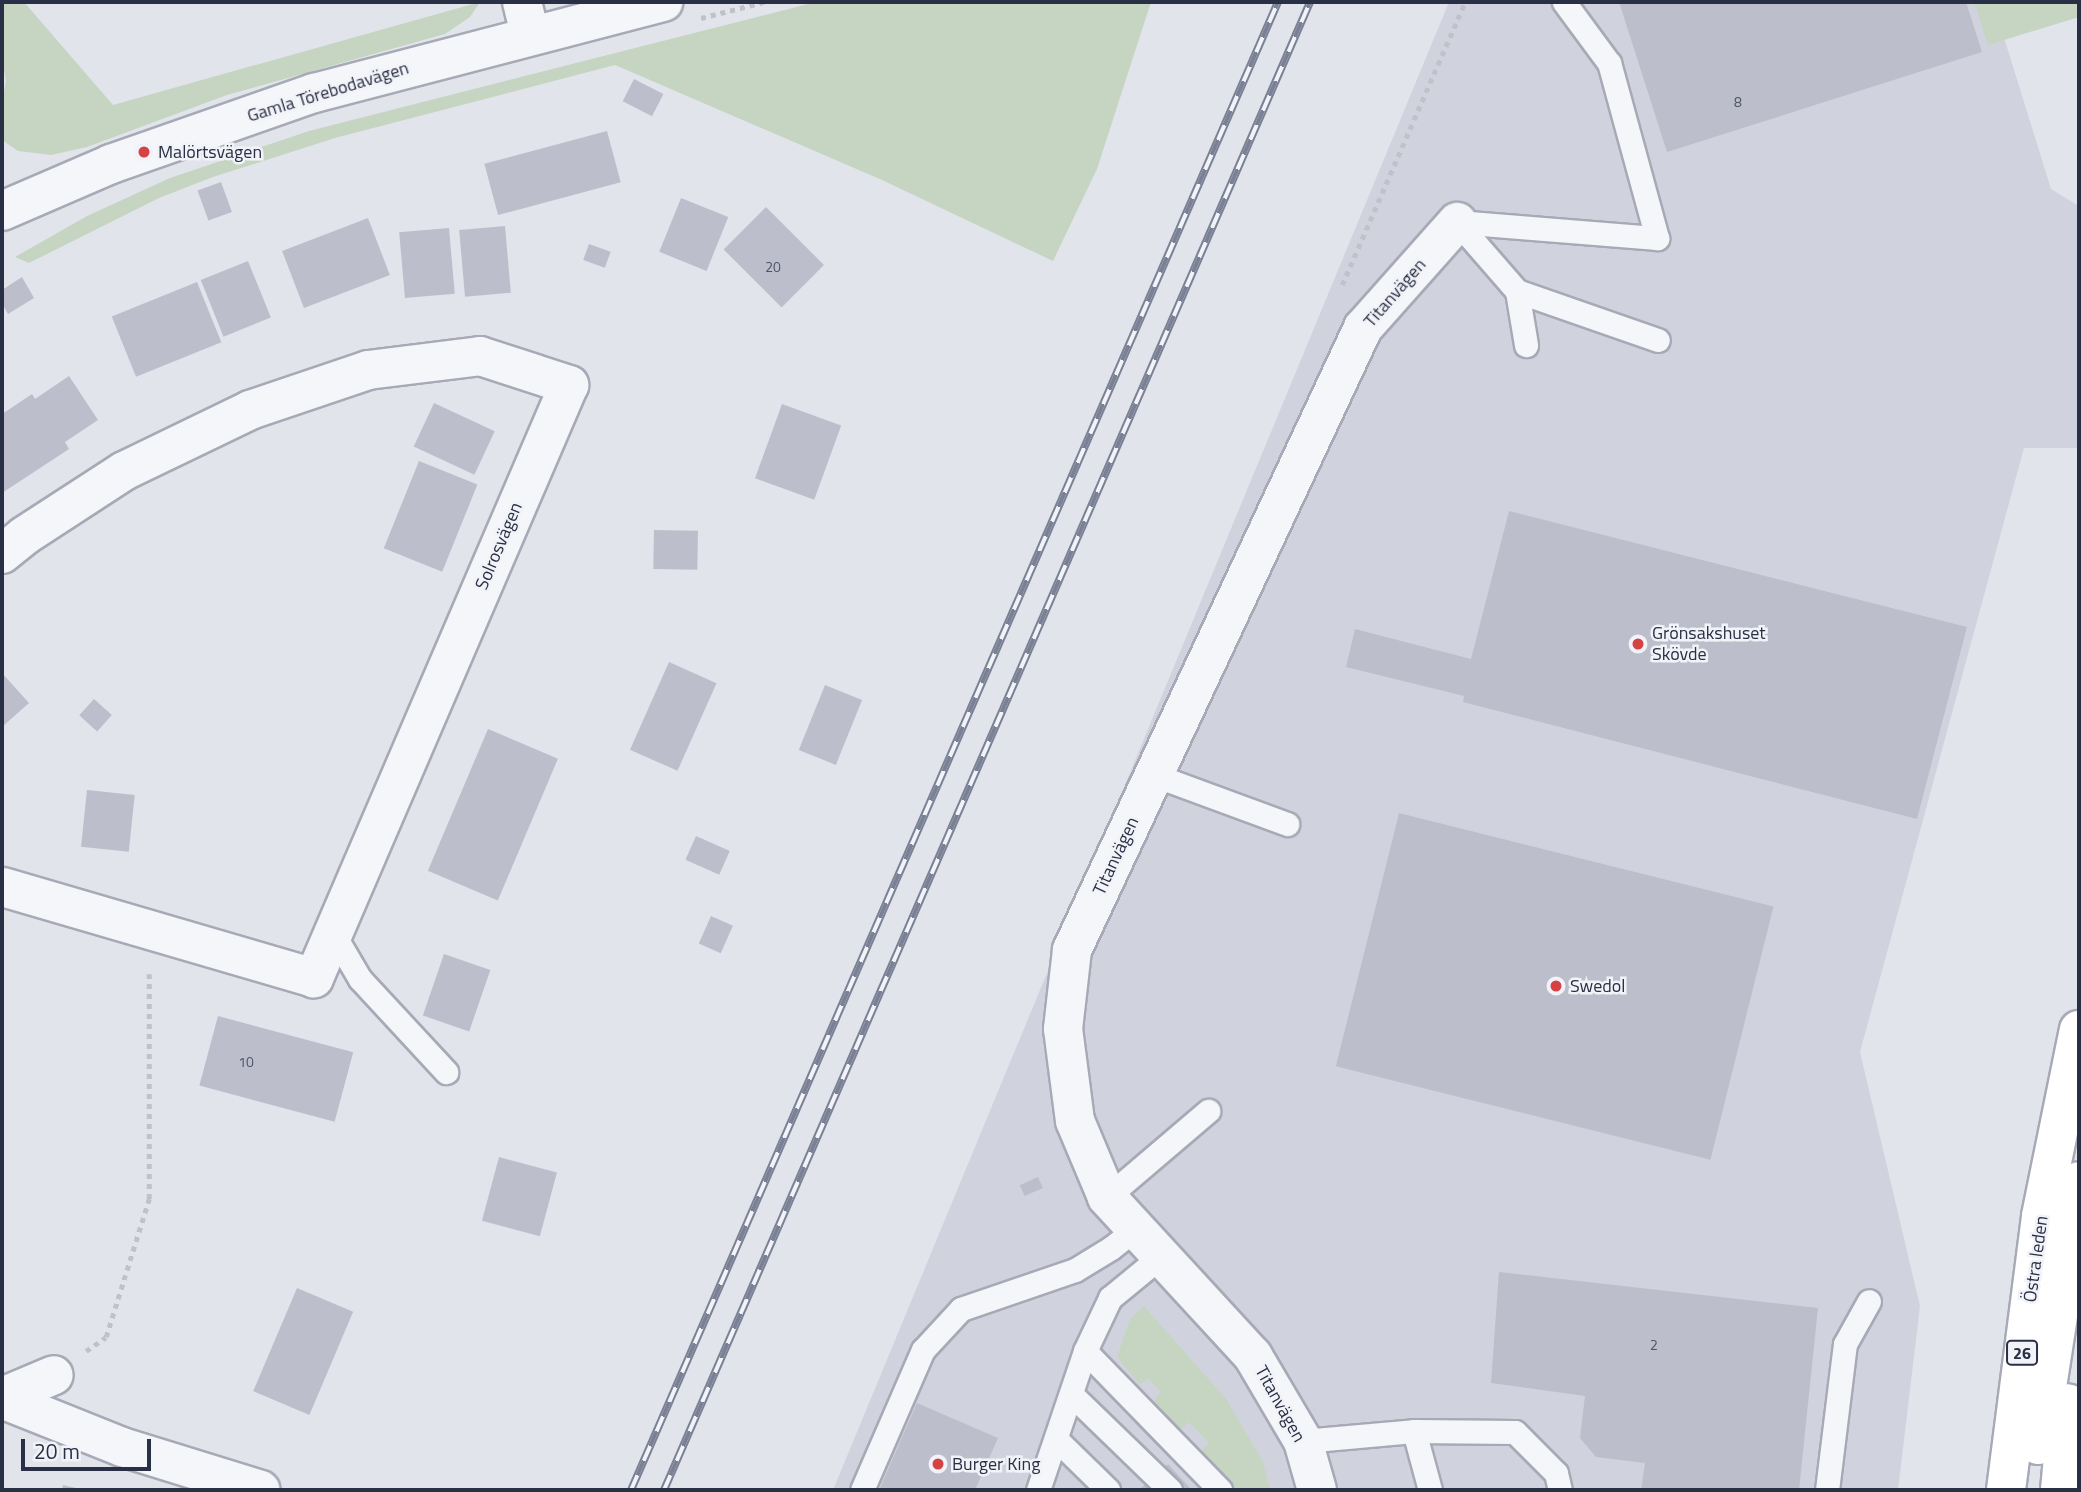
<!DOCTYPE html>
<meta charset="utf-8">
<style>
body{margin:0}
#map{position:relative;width:2081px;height:1492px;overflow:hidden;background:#e2e4eb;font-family:"Titillium Web",sans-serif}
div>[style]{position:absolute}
.built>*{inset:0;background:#d0d3dd}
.green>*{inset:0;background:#c5d5c2}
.building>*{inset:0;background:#bcbfcb;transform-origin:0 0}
.path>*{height:4.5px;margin-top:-2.25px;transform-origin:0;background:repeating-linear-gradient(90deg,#c0c2ca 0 5px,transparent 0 10px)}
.roads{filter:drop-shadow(2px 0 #a7aab6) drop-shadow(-2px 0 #a7aab6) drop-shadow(0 2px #a7aab6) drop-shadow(0 -2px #a7aab6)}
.service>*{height:23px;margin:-11.5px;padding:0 11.5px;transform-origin:11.5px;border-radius:11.5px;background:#f5f6f9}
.minor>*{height:38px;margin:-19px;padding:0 19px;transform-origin:19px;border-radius:19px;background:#f5f6f9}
.trunk>*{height:38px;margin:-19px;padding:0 19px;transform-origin:19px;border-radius:19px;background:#fff}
.rail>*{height:8px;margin-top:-4px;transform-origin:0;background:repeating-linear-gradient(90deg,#f2f3f8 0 16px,#7a8195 0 32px);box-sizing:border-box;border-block:2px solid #7a8195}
.dots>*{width:19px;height:19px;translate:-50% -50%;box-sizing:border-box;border:4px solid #f2f3f8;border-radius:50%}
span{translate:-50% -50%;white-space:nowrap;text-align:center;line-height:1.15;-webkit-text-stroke:5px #f2f3f8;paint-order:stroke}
.number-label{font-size:14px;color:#4e5366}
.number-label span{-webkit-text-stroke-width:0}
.shield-label span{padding:2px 5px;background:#f2f3f8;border:2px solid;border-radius:5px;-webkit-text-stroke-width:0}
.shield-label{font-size:16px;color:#292f44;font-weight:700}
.street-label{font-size:18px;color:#292f44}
.poi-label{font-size:18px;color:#292f44}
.left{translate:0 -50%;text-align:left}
.frame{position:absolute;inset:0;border:4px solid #292f44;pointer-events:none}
.scale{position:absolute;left:21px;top:1439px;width:130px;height:32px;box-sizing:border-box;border:4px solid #292f44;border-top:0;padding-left:9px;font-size:21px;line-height:24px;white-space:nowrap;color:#292f44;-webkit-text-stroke:5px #f2f3f8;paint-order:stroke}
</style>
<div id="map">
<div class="built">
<i style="clip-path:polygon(1449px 2px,1993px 2px,2051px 189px,2079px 206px,2079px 448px,2024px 448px,1860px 1052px,1920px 1306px,1898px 1490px,833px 1490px)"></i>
</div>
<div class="green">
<i style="clip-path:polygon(2px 2px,24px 2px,113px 105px,480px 2px,470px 17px,445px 34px,227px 95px,87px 147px,51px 155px,18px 151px,2px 140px,2px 99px,6px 82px,2px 58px)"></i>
<i style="clip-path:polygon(816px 2px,1151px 2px,1097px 169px,1053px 261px,882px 180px,615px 65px,335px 138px,213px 177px,159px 198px,29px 263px,15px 257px,87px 216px,170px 178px,309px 131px)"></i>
<i style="clip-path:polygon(1974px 2px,2079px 2px,2079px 17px,1988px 45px)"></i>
<i style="clip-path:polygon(1144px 1306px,1227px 1400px,1263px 1462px,1270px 1490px,1237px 1490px,1199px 1453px,1209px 1443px,1189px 1422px,1180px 1430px,1154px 1401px,1161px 1392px,1148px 1378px,1140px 1385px,1117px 1357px,1130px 1319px)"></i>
</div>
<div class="building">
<i style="clip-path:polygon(1619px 2px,1966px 2px,1982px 52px,1667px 152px)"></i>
<i style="left:634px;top:79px;width:33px;height:25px;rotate:27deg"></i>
<i style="left:607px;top:131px;width:53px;height:127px;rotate:75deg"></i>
<i style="left:221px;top:182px;width:32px;height:25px;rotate:70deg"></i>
<i style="left:681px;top:198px;width:51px;height:58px;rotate:22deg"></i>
<i style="left:766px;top:207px;width:82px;height:60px;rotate:45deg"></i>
<i style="left:368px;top:218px;width:61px;height:92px;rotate:69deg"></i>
<i style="left:505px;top:226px;width:67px;height:46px;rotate:85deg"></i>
<i style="left:449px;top:228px;width:66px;height:50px;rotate:85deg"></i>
<i style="left:589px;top:244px;width:23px;height:17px;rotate:20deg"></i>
<i style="left:248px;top:261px;width:61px;height:51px;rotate:68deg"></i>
<i style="clip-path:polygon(22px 277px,34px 298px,8px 314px,2px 303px,2px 290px)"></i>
<i style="left:197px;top:282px;width:65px;height:92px;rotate:68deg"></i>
<i style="clip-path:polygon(69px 376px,98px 420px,65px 442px,69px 449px,2px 493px,2px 414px,32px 394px,35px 399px)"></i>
<i style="left:434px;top:403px;width:67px;height:48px;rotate:25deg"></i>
<i style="left:782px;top:404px;width:63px;height:79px;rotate:20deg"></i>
<i style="left:419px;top:461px;width:63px;height:94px;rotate:22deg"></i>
<i style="clip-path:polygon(1509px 511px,1967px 627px,1917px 819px,1463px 702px,1464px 696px,1346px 667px,1355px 629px,1471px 659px)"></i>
<i style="left:654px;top:530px;width:44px;height:39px;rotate:1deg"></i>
<i style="left:669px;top:662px;width:52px;height:96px;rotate:24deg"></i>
<i style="clip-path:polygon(2px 673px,29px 703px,2px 727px)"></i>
<i style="left:825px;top:685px;width:40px;height:70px;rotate:22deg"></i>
<i style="left:94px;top:699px;width:24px;height:22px;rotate:42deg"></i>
<i style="left:488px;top:729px;width:76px;height:154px;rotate:23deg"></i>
<i style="left:87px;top:790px;width:48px;height:57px;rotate:6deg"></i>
<i style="left:1399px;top:813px;width:386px;height:261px;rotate:14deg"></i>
<i style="left:696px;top:836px;width:37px;height:26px;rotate:24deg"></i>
<i style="left:711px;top:916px;width:24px;height:30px;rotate:24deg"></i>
<i style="left:444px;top:954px;width:49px;height:65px;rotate:19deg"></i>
<i style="left:218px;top:1016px;width:140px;height:72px;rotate:15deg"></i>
<i style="left:499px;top:1157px;width:60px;height:66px;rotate:15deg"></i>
<i style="left:1038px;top:1177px;width:12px;height:20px;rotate:66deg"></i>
<i style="clip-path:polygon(1499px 1272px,1818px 1308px,1799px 1490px,1641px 1490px,1645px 1463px,1596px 1457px,1580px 1438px,1585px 1396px,1491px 1383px)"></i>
<i style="left:297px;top:1288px;width:61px;height:112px;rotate:23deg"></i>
<i style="clip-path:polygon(917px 1403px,998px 1438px,975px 1490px,879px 1490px)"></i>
<i style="clip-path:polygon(1168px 1464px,1192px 1490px,1139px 1490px)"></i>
<i style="clip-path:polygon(63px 1485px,80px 1489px,80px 1490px,62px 1490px)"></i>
</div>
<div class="path">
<i style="left:701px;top:18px;width:65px;rotate:-14.3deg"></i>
<i style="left:1342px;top:285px;width:309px;rotate:-66.5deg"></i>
<i style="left:86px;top:1351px;width:24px;rotate:-35deg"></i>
<i style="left:106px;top:1337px;width:145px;rotate:-72.7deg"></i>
<i style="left:149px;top:1199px;width:225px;rotate:-90deg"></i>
</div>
<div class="roads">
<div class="service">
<i style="left:1457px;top:222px;width:201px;rotate:4.6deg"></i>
<i style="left:1657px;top:238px;width:181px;rotate:-105.3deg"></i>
<i style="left:1609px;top:63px;width:76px;rotate:-126.4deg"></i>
<i style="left:1457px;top:222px;width:91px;rotate:49deg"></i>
<i style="left:1517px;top:291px;width:149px;rotate:19.2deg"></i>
<i style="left:1517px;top:291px;width:55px;rotate:80.5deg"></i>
<i style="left:1154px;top:775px;width:142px;rotate:20.2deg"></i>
<i style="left:333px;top:933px;width:53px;rotate:59.6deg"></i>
<i style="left:360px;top:979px;width:127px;rotate:47.2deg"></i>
<i style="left:1107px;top:1197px;width:133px;rotate:-40.4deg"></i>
<i style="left:1085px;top:1351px;width:194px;rotate:45.8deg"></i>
<i style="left:1071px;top:1394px;width:138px;rotate:44.1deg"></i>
<i style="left:1414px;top:1431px;width:101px;rotate:0.6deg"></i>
<i style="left:1515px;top:1432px;width:58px;rotate:45deg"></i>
<i style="left:1556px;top:1473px;width:17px;rotate:77deg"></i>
<i style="left:1056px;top:1439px;width:73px;rotate:44.4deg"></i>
<i style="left:1303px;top:1441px;width:111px;rotate:-5.1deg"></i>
<i style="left:1414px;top:1431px;width:61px;rotate:74.8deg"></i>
<i style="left:862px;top:1490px;width:153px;rotate:-66.5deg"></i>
<i style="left:923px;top:1350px;width:56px;rotate:-47.2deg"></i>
<i style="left:961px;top:1309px;width:120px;rotate:-18.9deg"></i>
<i style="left:1075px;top:1270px;width:42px;rotate:-31.4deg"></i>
<i style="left:1111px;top:1248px;width:31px;rotate:-38deg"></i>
<i style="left:1038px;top:1490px;width:147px;rotate:-71.3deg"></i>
<i style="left:1085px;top:1351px;width:59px;rotate:-64.7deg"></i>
<i style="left:1110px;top:1298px;width:65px;rotate:-39.4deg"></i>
<i style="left:1827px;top:1490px;width:147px;rotate:-83deg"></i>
<i style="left:1845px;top:1344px;width:49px;rotate:-60.8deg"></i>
</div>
<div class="minor">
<i style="left:522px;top:2px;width:34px;rotate:76deg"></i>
<i style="left:2px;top:211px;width:119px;rotate:-23.3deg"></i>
<i style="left:111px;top:164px;width:215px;rotate:-19.3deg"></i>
<i style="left:314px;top:93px;width:361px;rotate:-14.6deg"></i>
<i style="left:2px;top:554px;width:28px;rotate:-39deg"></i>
<i style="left:24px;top:536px;width:119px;rotate:-33deg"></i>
<i style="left:124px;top:471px;width:140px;rotate:-25.8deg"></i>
<i style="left:250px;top:410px;width:125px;rotate:-18.7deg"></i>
<i style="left:368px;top:370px;width:113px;rotate:-7.1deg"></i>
<i style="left:480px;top:356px;width:94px;rotate:18deg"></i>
<i style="left:569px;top:385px;width:646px;rotate:113.27deg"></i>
<i style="left:314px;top:978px;width:325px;rotate:-163.7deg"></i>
<i style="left:2px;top:1397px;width:56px;rotate:-22.9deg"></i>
<i style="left:2px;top:1399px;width:129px;rotate:21.8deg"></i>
<i style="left:122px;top:1447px;width:145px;rotate:17.2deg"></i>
<i style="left:1317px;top:1490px;width:51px;rotate:-105.9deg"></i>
<i style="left:1303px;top:1441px;width:99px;rotate:-120.5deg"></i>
<i style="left:1253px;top:1356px;width:216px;rotate:-132.6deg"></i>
<i style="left:1107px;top:1197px;width:82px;rotate:-112.8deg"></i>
<i style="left:1075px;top:1121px;width:93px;rotate:-97.4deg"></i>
<i style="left:1063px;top:1029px;width:80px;rotate:-83.5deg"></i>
<i style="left:1072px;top:950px;width:687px;rotate:-64.93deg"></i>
<i style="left:1363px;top:328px;width:142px;rotate:-48.4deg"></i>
</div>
<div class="trunk">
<i style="left:2038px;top:1445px;width:267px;rotate:-81.2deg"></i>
<i style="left:2006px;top:1490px;width:276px;rotate:-82.7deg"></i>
<i style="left:2041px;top:1216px;width:190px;rotate:-78.5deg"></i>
<i style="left:2060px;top:1490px;width:87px;rotate:-84.7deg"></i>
</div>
</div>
<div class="rail">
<i style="left:631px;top:1490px;width:1623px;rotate:-66.5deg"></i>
<i style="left:664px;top:1490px;width:1622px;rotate:-66.53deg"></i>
</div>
<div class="dots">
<i style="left:144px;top:152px;background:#d44244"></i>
<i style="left:1638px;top:644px;background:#d44244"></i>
<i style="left:1556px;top:986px;background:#d44244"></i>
<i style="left:938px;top:1464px;background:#d44244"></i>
</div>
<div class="number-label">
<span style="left:1738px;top:102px">8</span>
<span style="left:773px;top:267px">20</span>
<span style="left:246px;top:1062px">10</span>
<span style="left:1654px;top:1345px">2</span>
</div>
<div class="shield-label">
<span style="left:2022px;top:1353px">26</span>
</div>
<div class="street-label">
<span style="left:328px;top:92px;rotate:-17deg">Gamla Törebodavägen</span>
<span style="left:1395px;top:293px;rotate:-49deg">Titanvägen</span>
<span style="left:499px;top:546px;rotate:-67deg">Solrosvägen</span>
<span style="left:1116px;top:856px;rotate:-65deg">Titanvägen</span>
<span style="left:2036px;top:1259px;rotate:-82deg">Östra leden</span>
<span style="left:1280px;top:1404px;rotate:61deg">Titanvägen</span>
</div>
<div class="poi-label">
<span class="left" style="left:158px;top:152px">Malörtsvägen</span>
<span class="left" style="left:1652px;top:644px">Grönsakshuset<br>Skövde</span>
<span class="left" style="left:1570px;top:986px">Swedol</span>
<span class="left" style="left:952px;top:1464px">Burger King</span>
</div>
<div class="frame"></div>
<div class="scale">20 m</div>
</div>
